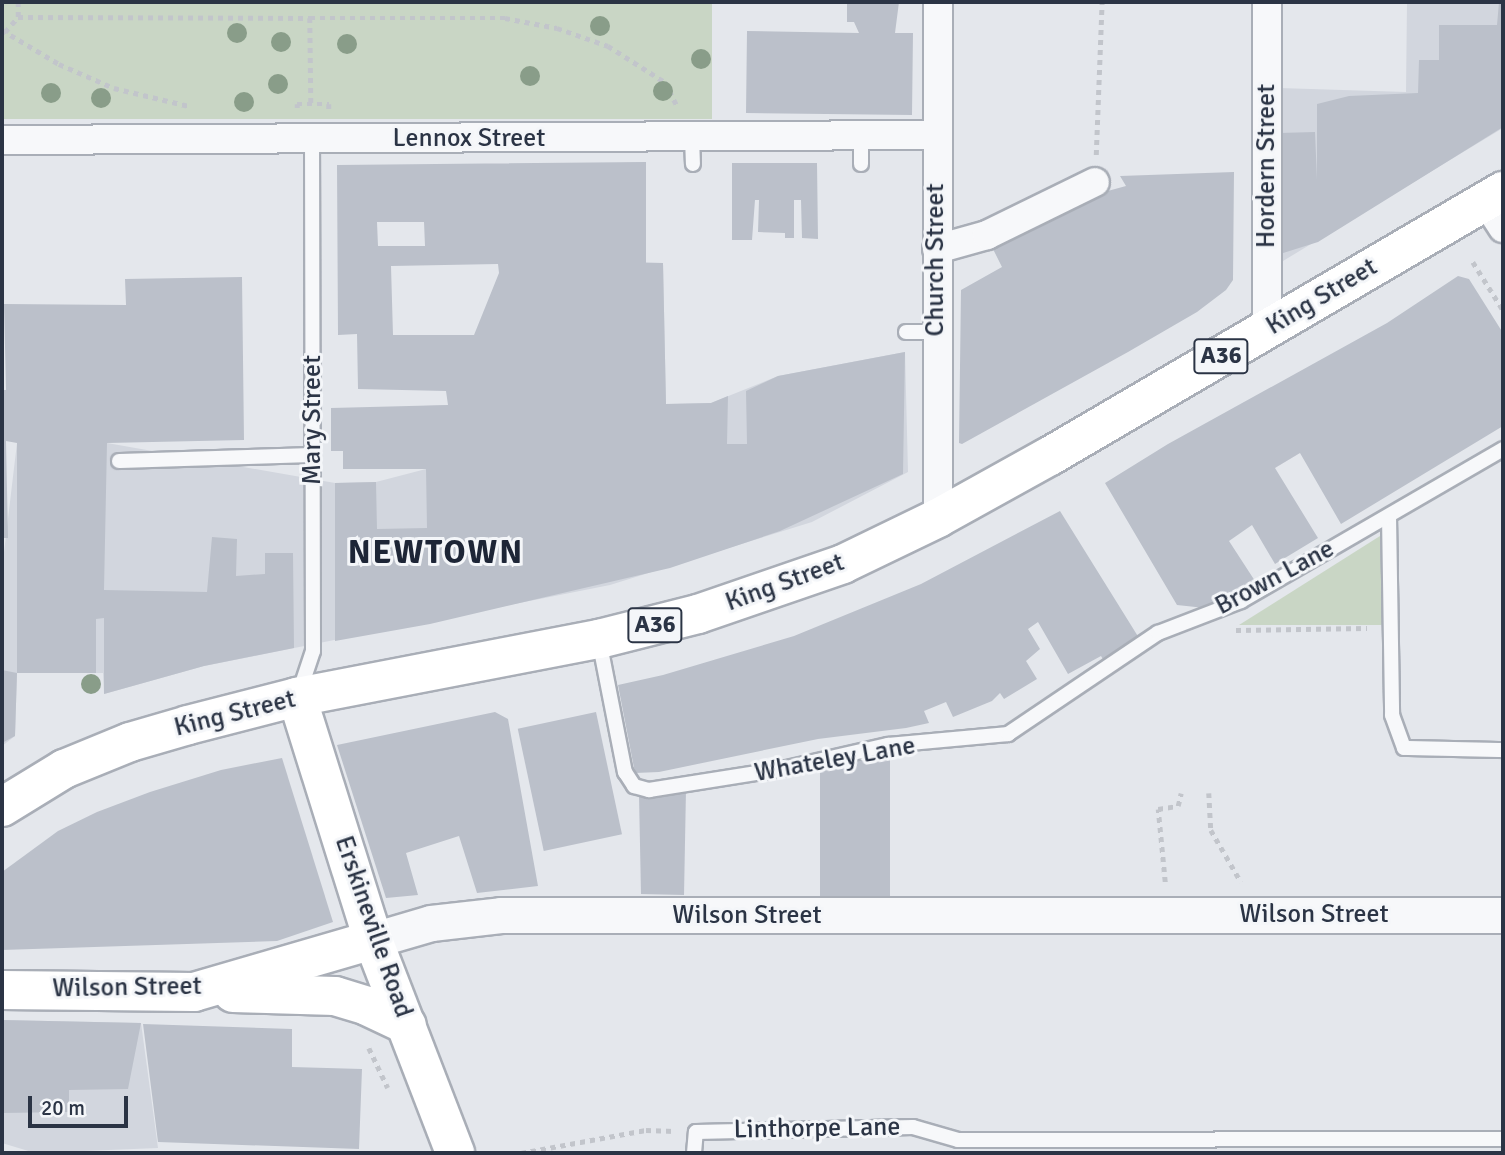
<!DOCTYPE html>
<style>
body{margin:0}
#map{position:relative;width:1505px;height:1155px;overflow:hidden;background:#e4e7ec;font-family:Signika,sans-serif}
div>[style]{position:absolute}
.built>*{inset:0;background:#d2d6de}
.green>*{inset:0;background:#c9d6c5;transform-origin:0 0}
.building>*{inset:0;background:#bbc0ca;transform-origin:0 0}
.path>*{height:4.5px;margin-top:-2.25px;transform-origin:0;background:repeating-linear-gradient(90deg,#c2c5cb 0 5px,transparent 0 10px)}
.roads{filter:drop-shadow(2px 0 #a9aeb7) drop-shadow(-2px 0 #a9aeb7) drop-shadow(0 2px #a9aeb7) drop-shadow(0 -2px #a9aeb7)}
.service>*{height:14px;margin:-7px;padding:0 7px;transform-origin:7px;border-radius:7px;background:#f7f8fa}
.minor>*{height:28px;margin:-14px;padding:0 14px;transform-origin:14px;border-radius:14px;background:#f7f8fa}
.tertiary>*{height:35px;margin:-17.5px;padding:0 17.5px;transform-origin:17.5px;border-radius:17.5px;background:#f7f8fa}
.primary>*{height:38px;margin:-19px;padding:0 19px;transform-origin:19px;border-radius:19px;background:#fff}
.trunk>*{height:38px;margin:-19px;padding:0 19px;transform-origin:19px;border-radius:19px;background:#fff}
.trees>*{width:20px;height:20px;margin:-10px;border-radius:50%;background:#899d89}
span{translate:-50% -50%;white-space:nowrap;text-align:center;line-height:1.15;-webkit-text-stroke:6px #f4f6f9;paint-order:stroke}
.shield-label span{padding:2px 5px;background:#f4f6f9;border:2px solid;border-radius:5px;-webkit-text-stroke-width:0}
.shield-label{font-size:24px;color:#2b3445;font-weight:700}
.street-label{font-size:26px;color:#2b3445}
.district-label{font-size:33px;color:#1d2536;font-weight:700;letter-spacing:2px}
.frame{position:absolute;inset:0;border:4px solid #2b3445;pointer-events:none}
.scale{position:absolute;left:28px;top:1096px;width:100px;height:32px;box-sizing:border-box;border:4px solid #2b3445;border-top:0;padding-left:9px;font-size:21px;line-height:24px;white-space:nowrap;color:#2b3445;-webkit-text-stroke:5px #f4f6f9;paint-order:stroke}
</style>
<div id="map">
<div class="built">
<i style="clip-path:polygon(1407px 2px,1503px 2px,1503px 128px,1283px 261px,1279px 258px,1279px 88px,1406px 92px)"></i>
<i style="clip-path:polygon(646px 162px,646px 262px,663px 263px,666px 404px,711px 403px,778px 376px,905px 352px,908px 472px,812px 522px,610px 585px,204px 666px,104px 694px,103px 673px,17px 673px,15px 736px,2px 746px,2px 569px,17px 443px,107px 443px,335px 483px,376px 482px,426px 469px,423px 406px,495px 403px,620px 163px)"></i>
<i style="clip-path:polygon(2px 1020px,141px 1023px,158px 1148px,35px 1153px,2px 1143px)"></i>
</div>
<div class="green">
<i style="left:2px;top:2px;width:710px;height:117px"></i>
<i style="clip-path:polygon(1380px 536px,1383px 625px,1239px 625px)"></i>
</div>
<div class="building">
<i style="clip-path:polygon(847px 2px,899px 2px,895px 33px,913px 33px,912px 115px,746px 113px,747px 31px,859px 33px,854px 22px,847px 22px)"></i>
<i style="clip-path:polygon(1499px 2px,1503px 2px,1503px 127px,1318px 242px,1280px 254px,1279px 133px,1315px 132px,1317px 180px,1317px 104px,1349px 96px,1418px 93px,1419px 60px,1439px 60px,1439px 25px,1497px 25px)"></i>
<i style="clip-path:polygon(evenodd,646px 162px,646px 263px,663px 263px,666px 404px,711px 403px,728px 396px,727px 444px,747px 444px,746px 391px,778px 376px,905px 352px,903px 474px,780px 531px,670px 568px,430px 624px,335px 641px,335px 483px,376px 482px,377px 529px,427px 528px,426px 469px,343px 469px,343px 451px,331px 451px,331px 408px,448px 405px,446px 391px,358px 389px,357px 334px,338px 335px,337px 165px,646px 162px,377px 222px,424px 222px,425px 246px,378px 246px,377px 222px,646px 162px,498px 264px,499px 273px,474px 335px,393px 335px,391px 266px,498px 264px)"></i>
<i style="clip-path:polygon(732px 163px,817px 163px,818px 239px,802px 238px,801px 200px,794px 200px,794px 238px,785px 238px,785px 233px,758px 232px,759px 200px,755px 200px,752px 240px,732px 240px)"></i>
<i style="clip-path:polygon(1234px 172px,1233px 280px,1226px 290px,1197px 312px,1128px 352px,962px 444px,959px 443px,961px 290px,1002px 267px,992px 247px,1093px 195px,1126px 186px,1120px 176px)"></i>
<i style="clip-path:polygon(1458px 276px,1469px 279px,1503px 333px,1503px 426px,1341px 524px,1300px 453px,1275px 468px,1318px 538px,1275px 564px,1252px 525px,1229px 541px,1255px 581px,1205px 608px,1177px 605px,1105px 483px,1168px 444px,1387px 323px)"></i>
<i style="clip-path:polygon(242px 277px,244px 440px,107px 443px,104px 590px,207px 592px,212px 537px,237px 539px,236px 576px,265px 574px,265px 553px,293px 553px,294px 648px,204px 666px,104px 694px,104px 618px,96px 619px,96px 673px,17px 673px,15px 736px,2px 743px,2px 670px,17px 673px,17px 443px,6px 441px,8px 538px,2px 538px,2px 390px,6px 390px,4px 304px,126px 305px,125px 279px)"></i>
<i style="clip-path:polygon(1060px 511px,1139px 638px,1104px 661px,1101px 656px,1068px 674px,1038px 622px,1028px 629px,1040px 649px,1026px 661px,1037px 679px,1004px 699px,1000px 693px,992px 701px,953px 717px,946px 702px,924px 711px,929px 723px,906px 728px,818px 739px,659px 772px,635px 773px,618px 685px,663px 675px,794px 636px,921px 584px)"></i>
<i style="clip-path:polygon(495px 712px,508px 719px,538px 886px,477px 893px,459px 836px,406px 853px,418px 895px,386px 898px,337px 745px)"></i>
<i style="left:596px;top:712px;width:125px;height:80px;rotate:78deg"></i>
<i style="left:890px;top:754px;width:142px;height:70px;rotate:90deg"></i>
<i style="clip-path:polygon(282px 758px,333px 922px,277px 941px,2px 950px,2px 872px,58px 831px,97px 812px,150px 792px,221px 770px)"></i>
<i style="clip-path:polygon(686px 789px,684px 895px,641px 894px,639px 795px)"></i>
<i style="clip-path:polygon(2px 1020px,141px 1023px,128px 1089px,69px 1090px,69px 1112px,2px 1113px)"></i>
<i style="clip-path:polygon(143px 1024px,292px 1029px,292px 1067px,362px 1069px,359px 1149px,158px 1142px)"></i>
</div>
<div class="path">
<i style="left:18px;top:17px;width:292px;rotate:0.2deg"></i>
<i style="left:310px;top:18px;width:86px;rotate:89.3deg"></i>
<i style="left:310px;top:18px;width:195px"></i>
<i style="left:505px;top:18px;width:53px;rotate:10.9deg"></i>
<i style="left:557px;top:28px;width:54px;rotate:19.4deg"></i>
<i style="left:608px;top:46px;width:67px;rotate:32.3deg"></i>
<i style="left:665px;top:82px;width:28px;rotate:63deg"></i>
<i style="left:2px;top:30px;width:66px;rotate:30.8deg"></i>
<i style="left:59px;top:64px;width:60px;rotate:23.6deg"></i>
<i style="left:114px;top:88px;width:77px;rotate:13.5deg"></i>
<i style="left:5px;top:32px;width:20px;rotate:-49deg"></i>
<i style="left:18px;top:17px;width:15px;rotate:-90deg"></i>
<i style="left:297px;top:108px;width:4px;rotate:-90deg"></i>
<i style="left:297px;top:104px;width:32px"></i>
<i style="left:329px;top:104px;width:5px;rotate:90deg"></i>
<i style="left:1096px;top:155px;width:153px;rotate:-87.8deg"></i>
<i style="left:1473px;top:262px;width:57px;rotate:58deg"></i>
<i style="left:1236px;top:630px;width:131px;rotate:-0.9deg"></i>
<i style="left:1209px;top:793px;width:37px;rotate:87deg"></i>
<i style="left:1211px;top:830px;width:60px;rotate:60deg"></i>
<i style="left:1165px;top:882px;width:73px;rotate:-95.5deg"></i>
<i style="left:1158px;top:809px;width:20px;rotate:-9deg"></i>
<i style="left:1178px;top:806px;width:13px;rotate:-77deg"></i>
<i style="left:369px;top:1048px;width:44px;rotate:64.6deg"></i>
<i style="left:521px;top:1153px;width:127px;rotate:-10.4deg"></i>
<i style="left:646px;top:1130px;width:29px;rotate:2deg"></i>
</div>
<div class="roads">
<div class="service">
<i style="left:861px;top:136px;width:28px;rotate:90deg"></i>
<i style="left:692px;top:137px;width:27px;rotate:88deg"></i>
<i style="left:906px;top:332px;width:30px"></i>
<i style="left:119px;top:461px;width:194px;rotate:-1.8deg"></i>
<i style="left:1389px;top:516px;width:199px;rotate:89.1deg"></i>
<i style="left:1392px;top:715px;width:35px;rotate:70deg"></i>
<i style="left:1404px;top:748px;width:99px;rotate:1.2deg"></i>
<i style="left:599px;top:640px;width:135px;rotate:78.9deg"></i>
<i style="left:625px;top:772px;width:17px;rotate:57deg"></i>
<i style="left:634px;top:786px;width:16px;rotate:15deg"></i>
<i style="left:649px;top:790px;width:135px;rotate:-9deg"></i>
<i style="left:782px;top:769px;width:109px;rotate:-12.8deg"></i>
<i style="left:888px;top:745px;width:121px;rotate:-5.2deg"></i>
<i style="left:1008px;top:734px;width:181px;rotate:-34deg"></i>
<i style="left:1158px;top:633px;width:89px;rotate:-21.1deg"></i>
<i style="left:1241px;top:601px;width:303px;rotate:-30.1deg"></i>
<i style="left:299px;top:693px;width:44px;rotate:-71.6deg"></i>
<i style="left:313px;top:651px;width:511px;rotate:-90.11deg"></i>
<i style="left:694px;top:1153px;width:21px;rotate:-85deg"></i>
<i style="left:696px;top:1132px;width:217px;rotate:-1.3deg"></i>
<i style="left:913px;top:1127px;width:47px;rotate:16.1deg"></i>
<i style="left:958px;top:1140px;width:545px;rotate:-0.11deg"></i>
</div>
<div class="minor">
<i style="left:2px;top:140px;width:934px;rotate:-0.31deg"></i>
<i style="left:1486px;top:202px;width:31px;rotate:57deg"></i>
<i style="left:937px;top:249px;width:52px;rotate:-15.6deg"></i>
<i style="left:987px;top:235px;width:120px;rotate:-26.1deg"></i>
<i style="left:1267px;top:330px;width:328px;rotate:-90deg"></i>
<i style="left:938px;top:518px;width:516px;rotate:-90deg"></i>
</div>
<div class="tertiary">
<i style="left:373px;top:940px;width:60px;rotate:-16.3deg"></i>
<i style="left:431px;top:923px;width:70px;rotate:-6.5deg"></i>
<i style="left:501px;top:915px;width:1002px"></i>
</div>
<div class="primary">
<i style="left:297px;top:697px;width:255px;rotate:72.6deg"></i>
<i style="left:373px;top:940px;width:228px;rotate:68.9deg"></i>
<i style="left:2px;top:990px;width:192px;rotate:0.6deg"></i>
<i style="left:194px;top:992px;width:186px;rotate:-16.2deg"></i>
<i style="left:233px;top:993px;width:102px;rotate:1.7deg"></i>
<i style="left:335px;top:996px;width:34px;rotate:17deg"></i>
<i style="left:367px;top:1006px;width:44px;rotate:25.4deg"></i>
</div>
<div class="trunk">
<i style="left:2px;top:807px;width:73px;rotate:-31.5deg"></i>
<i style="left:64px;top:769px;width:71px;rotate:-22.2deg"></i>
<i style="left:130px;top:742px;width:60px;rotate:-16.3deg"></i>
<i style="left:188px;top:725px;width:113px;rotate:-14.4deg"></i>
<i style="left:297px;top:697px;width:308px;rotate:-10.9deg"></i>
<i style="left:599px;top:639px;width:102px;rotate:-14.2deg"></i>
<i style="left:698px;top:614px;width:153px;rotate:-19deg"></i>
<i style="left:843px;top:564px;width:106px;rotate:-25.8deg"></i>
<i style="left:938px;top:518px;width:128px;rotate:-29deg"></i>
<i style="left:1050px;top:456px;width:525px;rotate:-30.33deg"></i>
</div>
</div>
<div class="trees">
<i style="left:600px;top:26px"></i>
<i style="left:237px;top:33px"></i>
<i style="left:281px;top:42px"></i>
<i style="left:347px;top:44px"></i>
<i style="left:701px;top:59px"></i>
<i style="left:530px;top:76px"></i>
<i style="left:278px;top:84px"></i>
<i style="left:663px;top:91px"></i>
<i style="left:51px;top:93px"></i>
<i style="left:101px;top:98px"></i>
<i style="left:244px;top:102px"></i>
<i style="left:91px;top:684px"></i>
</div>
<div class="shield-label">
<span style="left:1221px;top:356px">A36</span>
<span style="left:655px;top:625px">A36</span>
</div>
<div class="street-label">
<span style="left:469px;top:139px">Lennox Street</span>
<span style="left:1267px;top:166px;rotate:-90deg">Hordern Street</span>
<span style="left:936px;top:260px;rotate:-90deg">Church Street</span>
<span style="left:1322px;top:297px;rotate:-31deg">King Street</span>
<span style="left:313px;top:420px;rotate:-90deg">Mary Street</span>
<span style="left:1275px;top:578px;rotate:-28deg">Brown Lane</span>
<span style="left:785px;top:583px;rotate:-20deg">King Street</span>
<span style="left:235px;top:714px;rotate:-14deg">King Street</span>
<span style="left:835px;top:760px;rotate:-10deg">Whateley Lane</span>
<span style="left:1314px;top:915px">Wilson Street</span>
<span style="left:747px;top:916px">Wilson Street</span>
<span style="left:373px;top:927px;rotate:71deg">Erskineville Road</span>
<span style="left:127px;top:988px;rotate:-1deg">Wilson Street</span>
<span style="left:817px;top:1129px;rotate:-1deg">Linthorpe Lane</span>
</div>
<div class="district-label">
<span style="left:436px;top:553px">NEWTOWN</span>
</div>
<div class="frame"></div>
<div class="scale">20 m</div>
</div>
